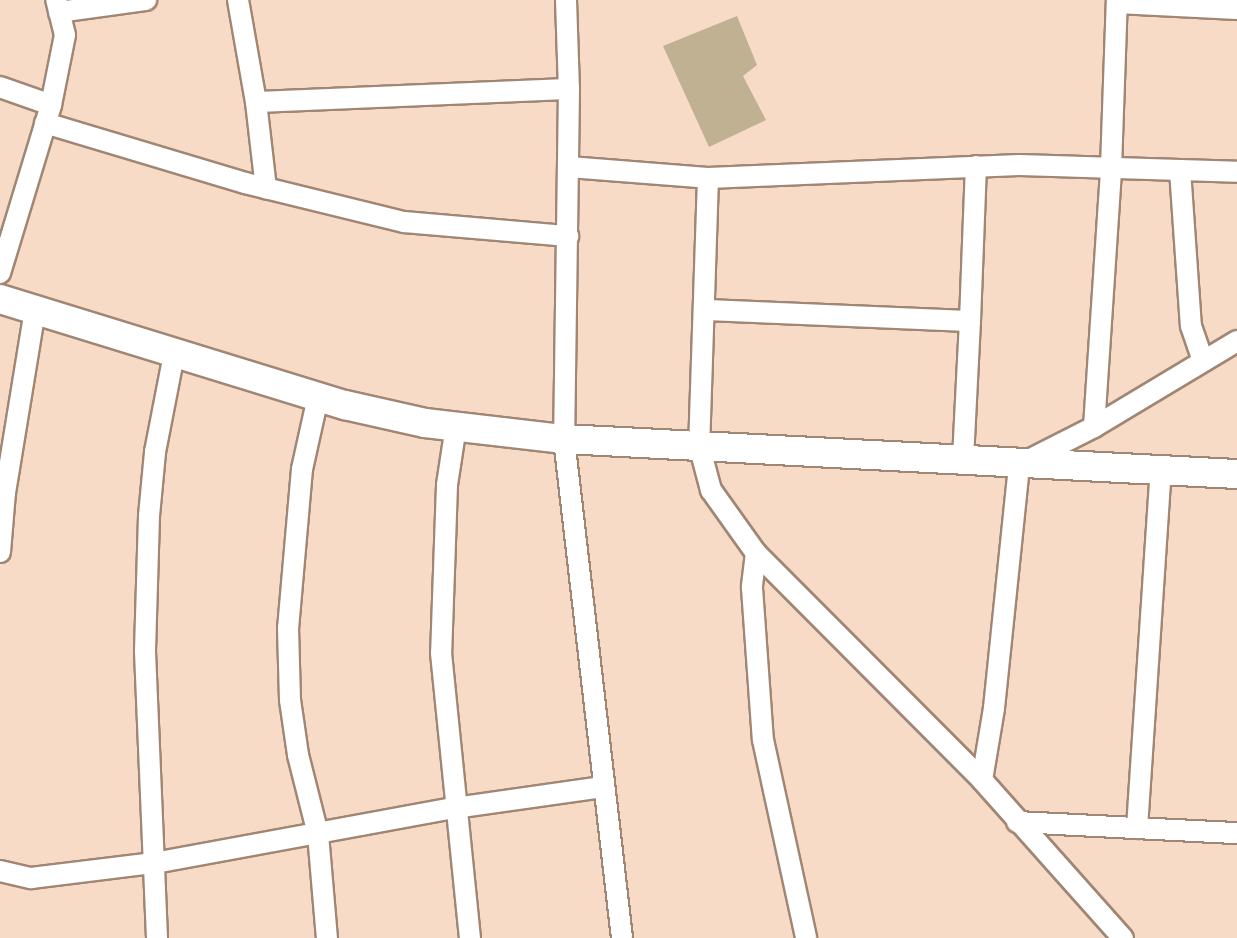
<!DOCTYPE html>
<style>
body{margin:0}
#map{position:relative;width:1237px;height:938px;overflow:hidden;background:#f7dbc7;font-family:"Roboto Serif",serif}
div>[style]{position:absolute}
.building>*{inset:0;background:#c0b193}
.roads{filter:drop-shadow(2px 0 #a08674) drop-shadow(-2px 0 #a08674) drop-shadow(0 2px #a08674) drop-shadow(0 -2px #a08674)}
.minor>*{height:20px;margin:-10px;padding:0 10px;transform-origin:10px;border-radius:10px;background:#fff}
.secondary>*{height:28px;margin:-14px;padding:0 14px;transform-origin:14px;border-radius:14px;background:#fff}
span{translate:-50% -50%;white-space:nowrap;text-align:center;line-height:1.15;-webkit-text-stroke:4.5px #fcebdf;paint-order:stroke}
</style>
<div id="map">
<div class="building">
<i style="clip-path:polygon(737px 16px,757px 65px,743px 76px,766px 120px,709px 147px,663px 46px)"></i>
</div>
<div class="roads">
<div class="minor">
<i style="left:238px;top:0;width:104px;rotate:80deg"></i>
<i style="left:256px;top:102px;width:87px;rotate:83.4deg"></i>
<i style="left:566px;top:0;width:89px;rotate:88.1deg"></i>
<i style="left:569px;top:89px;width:350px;rotate:90.8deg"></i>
<i style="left:564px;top:439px;width:502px;rotate:83.37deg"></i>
<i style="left:1117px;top:3px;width:120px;rotate:2.9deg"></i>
<i style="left:59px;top:12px;width:88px;rotate:-7.9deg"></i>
<i style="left:0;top:87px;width:54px;rotate:19.4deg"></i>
<i style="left:256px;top:102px;width:313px;rotate:-2.4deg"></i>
<i style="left:45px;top:123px;width:209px;rotate:16.7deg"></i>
<i style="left:245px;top:183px;width:164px;rotate:13.8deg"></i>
<i style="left:404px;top:222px;width:165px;rotate:4.9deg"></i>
<i style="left:569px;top:167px;width:139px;rotate:4.5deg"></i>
<i style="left:708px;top:178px;width:311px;rotate:-2.4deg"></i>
<i style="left:1019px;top:165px;width:218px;rotate:1.8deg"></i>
<i style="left:1180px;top:170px;width:156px;rotate:86deg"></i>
<i style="left:1191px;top:326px;width:37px;rotate:71deg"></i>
<i style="left:708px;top:178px;width:267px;rotate:91.9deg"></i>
<i style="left:699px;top:445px;width:47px;rotate:75.1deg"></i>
<i style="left:711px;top:490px;width:77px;rotate:54.5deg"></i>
<i style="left:756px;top:553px;width:320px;rotate:45.1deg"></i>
<i style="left:982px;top:780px;width:212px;rotate:48.3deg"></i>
<i style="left:0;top:273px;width:176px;rotate:-73.1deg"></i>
<i style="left:51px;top:105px;width:71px;rotate:-78.7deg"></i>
<i style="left:65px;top:35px;width:36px;rotate:-104deg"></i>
<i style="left:705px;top:310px;width:265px;rotate:2.4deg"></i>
<i style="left:970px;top:321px;width:140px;rotate:92.9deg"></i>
<i style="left:970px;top:321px;width:155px;rotate:-87.8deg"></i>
<i style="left:318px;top:397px;width:74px;rotate:102.5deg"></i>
<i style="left:302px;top:469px;width:160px;rotate:95deg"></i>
<i style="left:288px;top:628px;width:72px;rotate:88.4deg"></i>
<i style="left:290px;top:700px;width:56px;rotate:81.7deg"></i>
<i style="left:298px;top:755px;width:81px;rotate:75.8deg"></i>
<i style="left:318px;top:834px;width:104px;rotate:85.1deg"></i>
<i style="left:456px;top:426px;width:60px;rotate:98.7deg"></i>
<i style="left:447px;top:485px;width:168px;rotate:92deg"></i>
<i style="left:441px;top:653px;width:286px;rotate:84.2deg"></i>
<i style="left:1094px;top:427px;width:260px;rotate:-86.2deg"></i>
<i style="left:1111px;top:168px;width:168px;rotate:-88deg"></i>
<i style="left:0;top:552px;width:59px;rotate:-85.2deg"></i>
<i style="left:5px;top:493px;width:185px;rotate:-80.7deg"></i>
<i style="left:756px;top:553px;width:35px;rotate:97deg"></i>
<i style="left:752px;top:588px;width:152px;rotate:85.9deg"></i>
<i style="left:763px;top:740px;width:203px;rotate:77.7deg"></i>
<i style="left:982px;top:780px;width:73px;rotate:-80.5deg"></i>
<i style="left:994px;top:708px;width:244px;rotate:-84.1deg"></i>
<i style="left:1019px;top:465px;width:84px;rotate:-26.9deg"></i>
<i style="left:1094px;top:427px;width:167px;rotate:-31deg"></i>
<i style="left:1017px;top:822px;width:220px;rotate:2.9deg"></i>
<i style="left:1137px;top:828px;width:358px;rotate:-86.2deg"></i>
<i style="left:0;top:871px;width:32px;rotate:13deg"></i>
<i style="left:31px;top:878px;width:124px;rotate:-7deg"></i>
<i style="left:154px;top:863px;width:306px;rotate:-10.4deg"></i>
<i style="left:455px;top:808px;width:148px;rotate:-8.1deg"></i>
<i style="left:157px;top:938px;width:287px;rotate:-92.4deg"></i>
<i style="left:145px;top:651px;width:135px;rotate:-88.3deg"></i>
<i style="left:149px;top:516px;width:64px;rotate:-84.6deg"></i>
<i style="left:155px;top:452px;width:100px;rotate:-79deg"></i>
</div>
<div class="secondary">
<i style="left:0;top:299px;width:361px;rotate:17.1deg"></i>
<i style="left:345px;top:405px;width:82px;rotate:12.7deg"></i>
<i style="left:425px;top:423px;width:140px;rotate:6.6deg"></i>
<i style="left:564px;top:439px;width:674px;rotate:2.98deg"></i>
</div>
</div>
</div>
